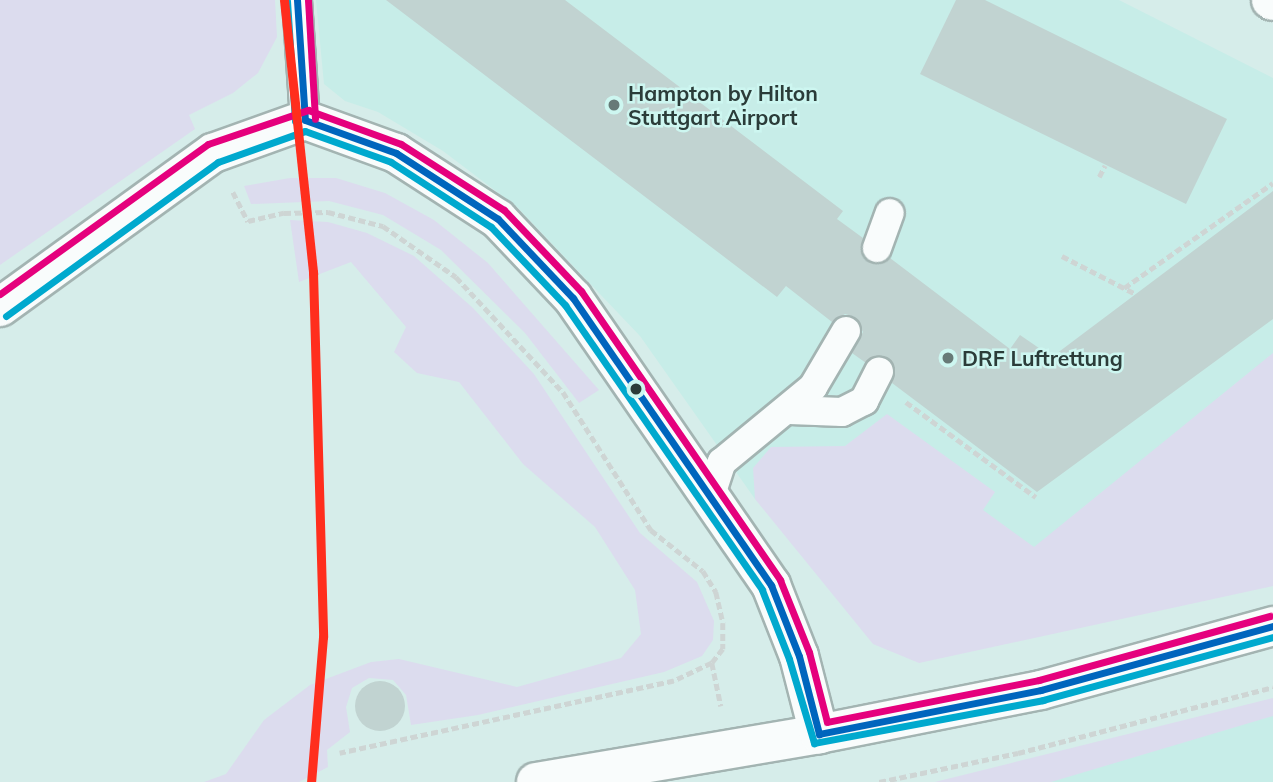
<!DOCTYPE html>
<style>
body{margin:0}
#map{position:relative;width:1273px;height:782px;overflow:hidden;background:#d6edea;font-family:Mulish,sans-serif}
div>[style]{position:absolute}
.built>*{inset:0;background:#c7ede8}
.green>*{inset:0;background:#dcdcee}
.building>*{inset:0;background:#c1d3d1}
.round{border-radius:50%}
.path>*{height:4.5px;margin-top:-2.25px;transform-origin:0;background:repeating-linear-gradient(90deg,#ced5d4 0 7px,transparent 0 10.5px)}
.roads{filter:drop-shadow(2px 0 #a3b4b2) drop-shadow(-2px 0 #a3b4b2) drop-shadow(0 2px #a3b4b2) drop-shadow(0 -2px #a3b4b2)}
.service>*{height:28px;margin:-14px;padding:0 14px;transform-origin:14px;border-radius:14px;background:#f9fcfc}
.minor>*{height:38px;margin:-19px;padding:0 19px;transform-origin:19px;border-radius:19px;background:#f9fcfc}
.secondary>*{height:38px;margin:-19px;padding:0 19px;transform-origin:19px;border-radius:19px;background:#f9fcfc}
.bus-1>*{height:7px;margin:-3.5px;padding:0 3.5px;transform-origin:3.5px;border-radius:3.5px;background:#0065bd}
.bus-2>*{height:7px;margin:-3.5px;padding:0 3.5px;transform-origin:3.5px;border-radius:3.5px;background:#00a9ce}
.bus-3>*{height:7px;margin:-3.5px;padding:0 3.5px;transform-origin:3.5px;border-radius:3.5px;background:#e5007d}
.rail-1>*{height:9px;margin:-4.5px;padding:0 4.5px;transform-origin:4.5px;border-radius:4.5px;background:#ff2e1d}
.dots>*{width:19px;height:19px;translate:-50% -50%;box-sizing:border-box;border:4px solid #cdf6f0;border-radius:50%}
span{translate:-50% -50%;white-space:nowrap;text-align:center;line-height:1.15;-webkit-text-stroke:5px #cdf6f0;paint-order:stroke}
.poi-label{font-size:21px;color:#2b3c39;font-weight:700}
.left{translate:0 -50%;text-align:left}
</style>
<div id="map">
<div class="built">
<i style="clip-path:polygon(316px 0,1119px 0,1273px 78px,1273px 372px,1031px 554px,765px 489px,755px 499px,640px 336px,517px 207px,443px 151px,378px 112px,345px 101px,324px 84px)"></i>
<i style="clip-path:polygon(1273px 710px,1273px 782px,982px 782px)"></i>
</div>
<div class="green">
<i style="clip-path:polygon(0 0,275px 0,277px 37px,258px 73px,233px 93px,189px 115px,195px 129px,0 265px)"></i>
<i style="clip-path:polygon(290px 178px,336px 178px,385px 193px,434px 220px,488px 263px,599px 390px,579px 403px,525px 333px,441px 250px,383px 215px,329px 201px,251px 204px,244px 186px)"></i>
<i style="clip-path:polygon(290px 220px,328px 222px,367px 233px,414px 256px,473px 308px,534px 374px,640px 533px,697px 582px,714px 621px,713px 640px,702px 656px,664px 672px,478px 715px,411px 725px,406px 695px,393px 680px,369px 678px,352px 688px,346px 707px,350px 732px,327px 750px,328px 767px,299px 782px,204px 782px,226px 774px,264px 720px,310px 685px,371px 662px,399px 659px,517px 687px,621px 658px,641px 634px,635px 590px,595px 527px,523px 464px,459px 382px,417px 373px,394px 352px,406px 327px,351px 262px,299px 282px)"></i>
<i style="clip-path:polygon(1273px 353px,1273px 586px,919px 663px,873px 644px,755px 499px,753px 468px,771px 447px,845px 446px,887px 414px,995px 492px,983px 510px,1034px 547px)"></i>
<i style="clip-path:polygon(1273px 698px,1273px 716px,1051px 782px,935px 782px)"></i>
</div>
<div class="building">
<i style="clip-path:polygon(386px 0,565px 0,843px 211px,837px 219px,863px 238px,865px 259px,879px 264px,890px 258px,1010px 349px,1020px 335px,1052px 357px,1273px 191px,1273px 319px,1037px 492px,892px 383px,895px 371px,887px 358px,878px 356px,866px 363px,852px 353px,863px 332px,855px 317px,845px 314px,832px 322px,786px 286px,777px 297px)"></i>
<i style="clip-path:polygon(956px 0,985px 0,1227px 119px,1186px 204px,920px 74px)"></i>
<i class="round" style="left:355px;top:681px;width:50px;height:50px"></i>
</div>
<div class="path">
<i style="left:1099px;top:177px;width:13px;rotate:-63deg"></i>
<i style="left:233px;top:192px;width:33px;rotate:63deg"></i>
<i style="left:248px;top:221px;width:37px;rotate:-13deg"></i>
<i style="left:284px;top:213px;width:44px;rotate:-1.3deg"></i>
<i style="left:328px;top:212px;width:57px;rotate:14.3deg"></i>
<i style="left:383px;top:226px;width:89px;rotate:34.9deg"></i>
<i style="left:456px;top:277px;width:157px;rotate:47.1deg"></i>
<i style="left:563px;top:392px;width:164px;rotate:57.5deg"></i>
<i style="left:651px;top:530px;width:66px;rotate:38.3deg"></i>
<i style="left:703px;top:571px;width:25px;rotate:58deg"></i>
<i style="left:716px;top:592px;width:32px;rotate:77deg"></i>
<i style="left:723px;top:623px;width:26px;rotate:90deg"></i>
<i style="left:723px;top:649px;width:18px;rotate:128deg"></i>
<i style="left:712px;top:663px;width:42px;rotate:154.7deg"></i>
<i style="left:674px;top:681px;width:342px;rotate:167.8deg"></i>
<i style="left:1062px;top:256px;width:83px;rotate:27.2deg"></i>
<i style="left:1124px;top:288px;width:182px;rotate:-35.2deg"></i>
<i style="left:906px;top:402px;width:161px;rotate:36.2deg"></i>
<i style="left:712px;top:663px;width:44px;rotate:78.2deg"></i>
<i style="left:879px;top:782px;width:142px;rotate:-11.8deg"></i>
<i style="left:1018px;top:753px;width:263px;rotate:-14.5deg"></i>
</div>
<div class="roads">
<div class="service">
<i style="left:297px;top:0;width:120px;rotate:86.2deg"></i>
<i style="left:877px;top:248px;width:37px;rotate:-70deg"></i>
<i style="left:790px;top:410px;width:52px;rotate:2.2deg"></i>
<i style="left:842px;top:412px;width:25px;rotate:-27deg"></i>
<i style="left:864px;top:401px;width:33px;rotate:-63deg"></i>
<i style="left:710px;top:498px;width:38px;rotate:-72deg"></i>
<i style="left:722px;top:462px;width:118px;rotate:-39.5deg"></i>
<i style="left:813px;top:387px;width:65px;rotate:-59.5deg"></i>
</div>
<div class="minor">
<i style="left:1271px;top:0;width:2px;rotate:27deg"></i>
<i style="left:0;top:307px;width:263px;rotate:-35.9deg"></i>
<i style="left:213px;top:153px;width:98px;rotate:-19.7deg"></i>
<i style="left:305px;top:120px;width:97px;rotate:19.9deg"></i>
<i style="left:396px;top:153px;width:121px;rotate:32.9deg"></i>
<i style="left:498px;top:219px;width:109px;rotate:46.5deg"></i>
<i style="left:573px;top:298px;width:349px;rotate:55.4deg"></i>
<i style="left:771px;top:585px;width:76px;rotate:68.5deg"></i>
<i style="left:799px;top:656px;width:81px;rotate:75.6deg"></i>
</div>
<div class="secondary">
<i style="left:536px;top:782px;width:287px;rotate:-9.6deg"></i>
<i style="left:819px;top:734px;width:226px;rotate:-11.2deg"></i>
<i style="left:1041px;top:690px;width:241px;rotate:-15.4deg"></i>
</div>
</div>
<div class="bus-1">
<i style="left:297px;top:0;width:120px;rotate:86.2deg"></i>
<i style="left:305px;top:120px;width:97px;rotate:19.9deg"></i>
<i style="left:396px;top:153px;width:121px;rotate:32.9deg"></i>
<i style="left:498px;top:219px;width:109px;rotate:46.5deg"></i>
<i style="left:573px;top:298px;width:349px;rotate:55.4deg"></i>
<i style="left:771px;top:585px;width:76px;rotate:68.5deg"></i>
<i style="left:799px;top:656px;width:81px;rotate:75.6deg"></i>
<i style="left:819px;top:734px;width:226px;rotate:-11.2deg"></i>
<i style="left:1041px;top:690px;width:241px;rotate:-15.4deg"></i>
</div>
<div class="bus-2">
<i style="left:287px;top:1px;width:120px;rotate:86.2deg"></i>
<i style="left:6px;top:316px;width:262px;rotate:-36deg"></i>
<i style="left:218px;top:162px;width:92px;rotate:-19.6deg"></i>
<i style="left:305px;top:131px;width:91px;rotate:19.8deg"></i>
<i style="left:391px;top:162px;width:119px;rotate:33deg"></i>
<i style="left:491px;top:227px;width:108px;rotate:46.5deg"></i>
<i style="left:565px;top:305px;width:346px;rotate:55.3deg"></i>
<i style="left:762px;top:590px;width:74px;rotate:68.6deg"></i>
<i style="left:789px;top:659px;width:88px;rotate:73.4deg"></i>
<i style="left:814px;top:743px;width:233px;rotate:-10.6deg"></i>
<i style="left:1043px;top:700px;width:238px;rotate:-15.3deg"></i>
</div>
<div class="bus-3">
<i style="left:308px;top:0;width:119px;rotate:86.6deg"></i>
<i style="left:0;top:294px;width:256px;rotate:-35.8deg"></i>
<i style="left:208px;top:144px;width:106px;rotate:-18.8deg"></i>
<i style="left:308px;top:110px;width:99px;rotate:20.1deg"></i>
<i style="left:401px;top:144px;width:122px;rotate:32.7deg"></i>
<i style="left:504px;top:210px;width:112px;rotate:46.5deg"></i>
<i style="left:581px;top:291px;width:351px;rotate:55.4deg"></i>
<i style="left:780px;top:580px;width:78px;rotate:68.1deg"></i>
<i style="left:809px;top:652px;width:72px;rotate:75.6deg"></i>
<i style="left:827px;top:722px;width:216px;rotate:-11.2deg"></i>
<i style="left:1039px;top:680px;width:240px;rotate:-15.5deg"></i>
</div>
<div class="rail-1">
<i style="left:284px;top:0;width:274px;rotate:83.9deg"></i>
<i style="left:313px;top:272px;width:365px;rotate:88.4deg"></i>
<i style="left:323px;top:637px;width:145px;rotate:94.7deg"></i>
</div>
<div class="dots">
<i style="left:614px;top:105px;background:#677a77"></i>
<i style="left:948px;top:358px;background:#677a77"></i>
<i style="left:636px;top:389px;background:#2b3c39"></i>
</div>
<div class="poi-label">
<span class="left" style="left:628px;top:105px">Hampton by Hilton<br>Stuttgart Airport</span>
<span class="left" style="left:962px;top:358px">DRF Luftrettung</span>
</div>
</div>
